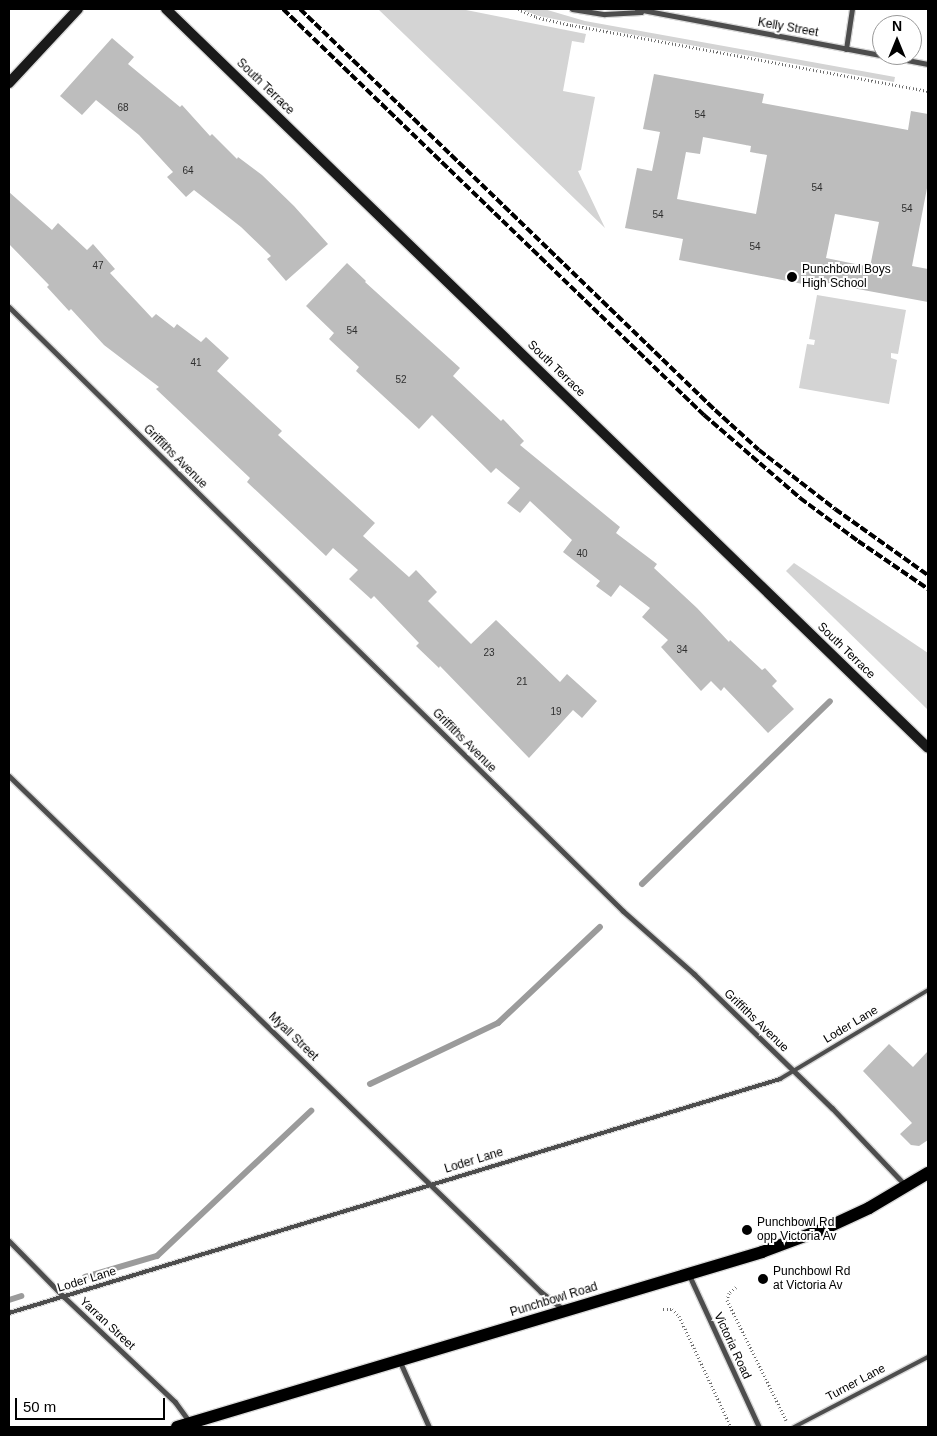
<!DOCTYPE html>
<style>
body{margin:0}
#map{position:relative;width:937px;height:1436px;overflow:hidden;background:#fff;font-family:Helvetica,sans-serif}
div>[style]{position:absolute}
.green>*{inset:0;background:#d4d4d4}
.stream>*{height:6px;margin:-3px;padding:0 3px;transform-origin:3px;border-radius:3px;background:#9b9b9b}
.building>*{inset:0;background:#bdbdbd}
.path>*{height:3px;margin-top:-1.5px;transform-origin:0;background:repeating-linear-gradient(90deg,#6f6f6f 0 1px,transparent 0 3.5px)}
.roads{filter:drop-shadow(1px 0 #dbdbdb) drop-shadow(-1px 0 #dbdbdb) drop-shadow(0 1px #dbdbdb) drop-shadow(0 -1px #dbdbdb)}
.lane>*{height:4px;margin:-2px;padding:0 2px;transform-origin:2px;border-radius:2px;background:#4d4d4d}
.street>*{height:5px;margin:-2.5px;padding:0 2.5px;transform-origin:2.5px;border-radius:2.5px;background:#4d4d4d}
.secondary>*{height:10px;margin:-5px;padding:0 5px;transform-origin:5px;border-radius:5px;background:#1a1a1a}
.primary>*{height:12px;margin:-6px;padding:0 6px;transform-origin:6px;border-radius:6px;background:#000}
.rail>*{height:4px;margin-top:-2px;transform-origin:0;background:repeating-linear-gradient(90deg,#000 0 8px,transparent 0 10.5px)}
.dots>*{width:14px;height:14px;translate:-50% -50%;box-sizing:border-box;border:2px solid #fff;border-radius:50%}
span{translate:-50% -50%;white-space:nowrap;text-align:center;line-height:1.15;-webkit-text-stroke:4px #fff;paint-order:stroke}
.number-label{font-size:10px;color:#2f2f2f}
.number-label span{-webkit-text-stroke-width:0}
.street-label{font-size:12px;color:#000}
.poi-label{font-size:12px;color:#000}
.left{translate:0 -50%;text-align:left}
.frame{position:absolute;inset:0;border:10px solid #000;pointer-events:none}
.north{position:absolute;left:872px;top:15px;width:50px;height:50px;box-sizing:border-box;background:#fff;border:1px solid #999;border-radius:50%;rotate:0deg;font-size:14px;font-weight:700;line-height:20px;text-align:center;color:#000}
.north::after{content:'';display:block;margin:auto;width:18px;height:22px;background:#000;clip-path:polygon(50% 0,100% 100%,50% 72%,0 100%)}
.scale{position:absolute;left:15px;top:1398px;width:150px;height:22px;box-sizing:border-box;border:2px solid #000;border-top:0;padding-left:6px;font-size:15px;line-height:18px;white-space:nowrap;color:#000;-webkit-text-stroke:4px #fff;paint-order:stroke}
</style>
<div id="map">
<div class="green">
<i style="clip-path:polygon(378px 9px,461px 9px,586px 34px,584px 43px,572px 41px,563px 91px,595px 97px,581px 170px,578px 171px,605px 228px)"></i>
<i style="clip-path:polygon(520px 9px,544px 9px,585px 21px,895px 77px,894px 82px,624px 33px,539px 16px)"></i>
<i style="clip-path:polygon(817px 295px,906px 310px,898px 354px,891px 353px,891px 358px,897px 360px,889px 404px,799px 388px,807px 344px,814px 345px,815px 340px,809px 339px)"></i>
<i style="clip-path:polygon(794px 563px,928px 653px,928px 710px,786px 571px)"></i>
</div>
<div class="stream">
<i style="left:642px;top:884px;width:262px;rotate:-44.2deg"></i>
<i style="left:370px;top:1084px;width:142px;rotate:-25.5deg"></i>
<i style="left:498px;top:1023px;width:140px;rotate:-43.3deg"></i>
<i style="left:85px;top:1277px;width:75px;rotate:-16.3deg"></i>
<i style="left:157px;top:1256px;width:212px;rotate:-43.3deg"></i>
<i style="left:9px;top:1300px;width:13px;rotate:-18deg"></i>
</div>
<div class="building">
<i style="clip-path:polygon(112px 38px,134px 57px,128px 64px,180px 107px,182px 105px,210px 136px,212px 134px,237px 159px,238px 157px,262px 175px,294px 206px,328px 244px,286px 281px,267px 259px,271px 256px,241px 227px,194px 190px,186px 197px,167px 177px,173px 172px,139px 135px,96px 100px,82px 115px,60px 96px)"></i>
<i style="clip-path:polygon(evenodd,654px 74px,764px 94px,762px 103px,908px 130px,911px 111px,928px 114px,928px 183px,912px 266px,928px 269px,928px 302px,809px 280px,808px 285px,679px 260px,683px 239px,625px 228px,637px 168px,652px 171px,660px 132px,643px 129px,654px 74px,703px 137px,751px 146px,750px 152px,767px 155px,756px 214px,677px 199px,686px 152px,700px 154px,703px 137px,654px 74px,835px 214px,879px 222px,870px 267px,826px 258px,835px 214px)"></i>
<i style="clip-path:polygon(9px 192px,52px 230px,58px 223px,87px 250px,93px 244px,115px 269px,110px 273px,152px 318px,156px 314px,174px 328px,177px 324px,201px 342px,206px 337px,229px 358px,217px 371px,282px 431px,278px 435px,375px 523px,363px 536px,409px 577px,416px 570px,437px 592px,428px 601px,471px 644px,496px 620px,560px 682px,567px 674px,597px 701px,582px 718px,573px 710px,529px 758px,440px 666px,439px 668px,416px 646px,419px 643px,374px 596px,371px 599px,349px 579px,358px 570px,333px 548px,326px 556px,247px 482px,250px 478px,156px 389px,159px 387px,104px 345px,71px 309px,69px 311px,47px 287px,49px 285px,9px 244px)"></i>
<i style="clip-path:polygon(347px 263px,366px 281px,365px 282px,460px 368px,453px 376px,501px 421px,503px 419px,524px 441px,520px 445px,620px 527px,616px 533px,657px 564px,654px 568px,697px 608px,729px 642px,730px 640px,762px 670px,765px 668px,777px 681px,772px 686px,794px 709px,768px 733px,724px 687px,721px 691px,711px 681px,701px 691px,661px 647px,668px 640px,642px 617px,650px 608px,620px 585px,611px 597px,596px 586px,600px 581px,563px 552px,572px 540px,530px 501px,520px 513px,507px 503px,520px 488px,496px 468px,491px 473px,432px 415px,419px 429px,356px 371px,359px 367px,329px 339px,334px 333px,306px 306px)"></i>
<i style="clip-path:polygon(889px 1044px,913px 1067px,928px 1051px,928px 1140px,919px 1146px,911px 1145px,900px 1134px,912px 1123px,863px 1071px)"></i>
</div>
<div class="path">
<i style="left:518px;top:9px;width:20px;rotate:24deg"></i>
<i style="left:536px;top:17px;width:37px;rotate:13deg"></i>
<i style="left:572px;top:25px;width:362px;rotate:10.5deg"></i>
<i style="left:736px;top:1287px;width:9px;rotate:139deg"></i>
<i style="left:729px;top:1293px;width:7px;rotate:106deg"></i>
<i style="left:727px;top:1300px;width:134px;rotate:63.8deg"></i>
<i style="left:663px;top:1309px;width:9px"></i>
<i style="left:672px;top:1309px;width:10px;rotate:45deg"></i>
<i style="left:679px;top:1316px;width:123px;rotate:64.9deg"></i>
</div>
<div class="roads">
<div class="lane">
<i style="left:9px;top:1313px;width:806px;rotate:-16.88deg"></i>
<i style="left:780px;top:1079px;width:173px;rotate:-31deg"></i>
<i style="left:794px;top:1427px;width:151px;rotate:-27.6deg"></i>
</div>
<div class="street">
<i style="left:572px;top:9px;width:33px;rotate:9deg"></i>
<i style="left:605px;top:14px;width:36px;rotate:-3deg"></i>
<i style="left:637px;top:9px;width:296px;rotate:10.7deg"></i>
<i style="left:846px;top:49px;width:40px;rotate:-81.5deg"></i>
<i style="left:9px;top:307px;width:861px;rotate:44.53deg"></i>
<i style="left:623px;top:911px;width:95px;rotate:41.6deg"></i>
<i style="left:694px;top:974px;width:192px;rotate:44.2deg"></i>
<i style="left:832px;top:1108px;width:106px;rotate:46.5deg"></i>
<i style="left:9px;top:776px;width:741px;rotate:44.13deg"></i>
<i style="left:541px;top:1292px;width:28px;rotate:38deg"></i>
<i style="left:9px;top:1241px;width:78px;rotate:45.5deg"></i>
<i style="left:64px;top:1297px;width:153px;rotate:43.4deg"></i>
<i style="left:175px;top:1402px;width:26px;rotate:54deg"></i>
<i style="left:689px;top:1275px;width:167px;rotate:65.3deg"></i>
<i style="left:400px;top:1362px;width:71px;rotate:66deg"></i>
</div>
<div class="secondary">
<i style="left:166px;top:9px;width:1061px;rotate:44.12deg"></i>
<i style="left:9px;top:83px;width:101px;rotate:-47deg"></i>
</div>
<div class="primary">
<i style="left:177px;top:1427px;width:611px;rotate:-16.65deg"></i>
<i style="left:762px;top:1252px;width:68px;rotate:-20.6deg"></i>
<i style="left:826px;top:1228px;width:47px;rotate:-24.9deg"></i>
<i style="left:869px;top:1208px;width:69px;rotate:-30.7deg"></i>
</div>
</div>
<div class="rail">
<i style="left:283px;top:9px;width:585px;rotate:43.96deg"></i>
<i style="left:704px;top:415px;width:127px;rotate:40.8deg"></i>
<i style="left:800px;top:498px;width:72px;rotate:36.6deg"></i>
<i style="left:858px;top:541px;width:85px;rotate:34.4deg"></i>
<i style="left:300px;top:9px;width:577px;rotate:44.02deg"></i>
<i style="left:715px;top:410px;width:59px;rotate:42.3deg"></i>
<i style="left:759px;top:450px;width:96px;rotate:37.8deg"></i>
<i style="left:835px;top:509px;width:114px;rotate:35.4deg"></i>
</div>
<div class="dots">
<i style="left:792px;top:277px;background:#000"></i>
<i style="left:747px;top:1230px;background:#000"></i>
<i style="left:763px;top:1279px;background:#000"></i>
</div>
<div class="number-label">
<span style="left:123px;top:108px">68</span>
<span style="left:700px;top:115px">54</span>
<span style="left:188px;top:171px">64</span>
<span style="left:817px;top:188px">54</span>
<span style="left:907px;top:209px">54</span>
<span style="left:658px;top:215px">54</span>
<span style="left:755px;top:247px">54</span>
<span style="left:98px;top:266px">47</span>
<span style="left:352px;top:331px">54</span>
<span style="left:196px;top:363px">41</span>
<span style="left:401px;top:380px">52</span>
<span style="left:582px;top:554px">40</span>
<span style="left:682px;top:650px">34</span>
<span style="left:489px;top:653px">23</span>
<span style="left:522px;top:682px">21</span>
<span style="left:556px;top:712px">19</span>
</div>
<div class="street-label">
<span style="left:788px;top:28px;rotate:10deg">Kelly Street</span>
<span style="left:265px;top:87px;rotate:44deg">South Terrace</span>
<span style="left:556px;top:369px;rotate:44deg">South Terrace</span>
<span style="left:175px;top:457px;rotate:45deg">Griffiths Avenue</span>
<span style="left:846px;top:651px;rotate:44deg">South Terrace</span>
<span style="left:464px;top:741px;rotate:45deg">Griffiths Avenue</span>
<span style="left:756px;top:1021px;rotate:44deg">Griffiths Avenue</span>
<span style="left:851px;top:1025px;rotate:-31deg">Loder Lane</span>
<span style="left:293px;top:1037px;rotate:44deg">Myall Street</span>
<span style="left:474px;top:1161px;rotate:-17deg">Loder Lane</span>
<span style="left:87px;top:1280px;rotate:-17deg">Loder Lane</span>
<span style="left:554px;top:1300px;rotate:-17deg">Punchbowl Road</span>
<span style="left:107px;top:1324px;rotate:43deg">Yarran Street</span>
<span style="left:732px;top:1346px;rotate:65deg">Victoria Road</span>
<span style="left:856px;top:1383px;rotate:-28deg">Turner Lane</span>
</div>
<div class="poi-label">
<span class="left" style="left:802px;top:277px">Punchbowl Boys<br>High School</span>
<span class="left" style="left:757px;top:1230px">Punchbowl Rd<br>opp Victoria Av</span>
<span class="left" style="left:773px;top:1279px">Punchbowl Rd<br>at Victoria Av</span>
</div>
<div class="frame"></div>
<div class="north">N</div>
<div class="scale">50 m</div>
</div>
